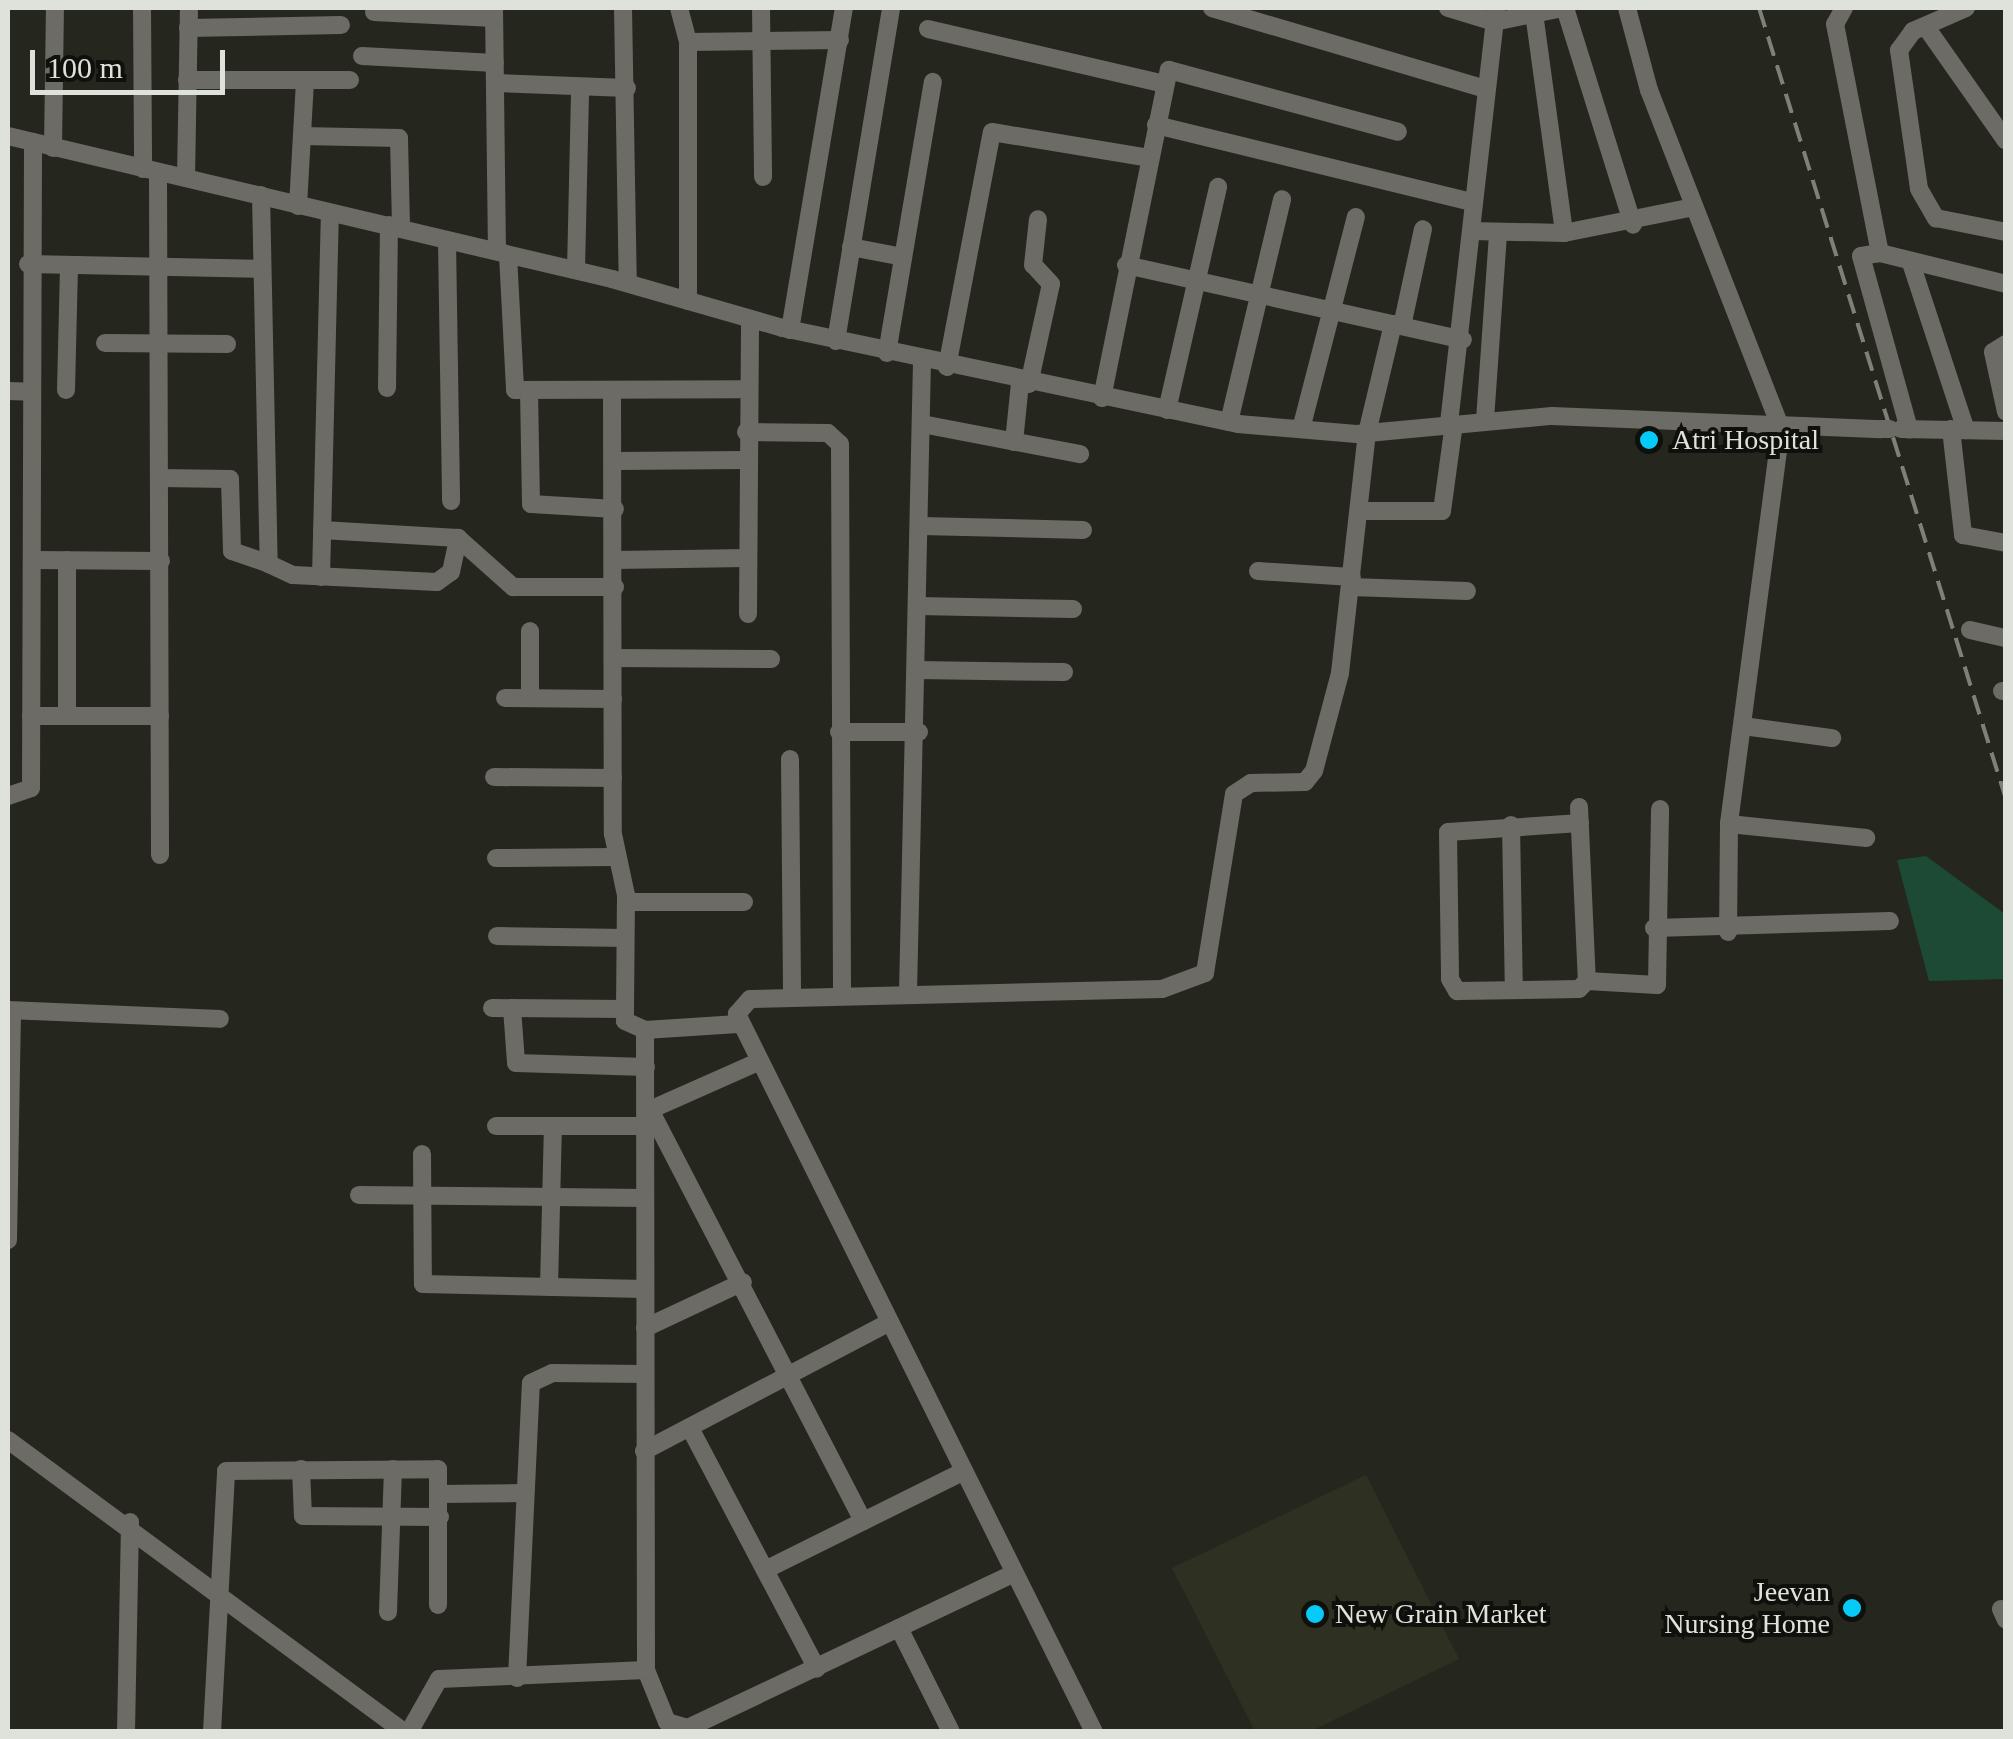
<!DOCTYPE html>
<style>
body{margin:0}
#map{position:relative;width:2013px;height:1739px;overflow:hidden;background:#25271e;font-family:Georgia,serif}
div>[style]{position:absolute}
.built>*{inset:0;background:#2e3122}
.water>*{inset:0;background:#1d4a35}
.minor>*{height:18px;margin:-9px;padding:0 9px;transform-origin:9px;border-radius:9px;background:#6c6b66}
.rail>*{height:4px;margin-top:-2px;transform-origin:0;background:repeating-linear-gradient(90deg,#7f8179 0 20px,transparent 0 30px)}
.minor-bridge>*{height:18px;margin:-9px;padding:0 9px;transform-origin:9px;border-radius:9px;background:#6c6b66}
.dots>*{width:28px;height:28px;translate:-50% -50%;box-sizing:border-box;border:5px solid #0f100c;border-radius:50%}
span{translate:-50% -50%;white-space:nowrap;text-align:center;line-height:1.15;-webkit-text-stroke:8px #0f100c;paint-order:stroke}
.poi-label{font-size:28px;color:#dfe1db}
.left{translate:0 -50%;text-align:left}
.right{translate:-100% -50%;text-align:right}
.frame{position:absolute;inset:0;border:10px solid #dfe1db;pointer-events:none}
.scale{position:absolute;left:30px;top:50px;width:195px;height:45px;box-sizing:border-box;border:5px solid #dfe1db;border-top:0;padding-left:12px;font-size:30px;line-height:35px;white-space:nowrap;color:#dfe1db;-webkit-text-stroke:8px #0f100c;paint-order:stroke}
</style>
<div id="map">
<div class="built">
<i style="clip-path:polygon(1366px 1475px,1459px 1659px,1311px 1731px,1255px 1731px,1172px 1568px)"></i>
</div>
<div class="water">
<i style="clip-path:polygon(1926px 856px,2005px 914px,2005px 979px,1929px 981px,1897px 860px)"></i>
</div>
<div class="minor">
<i style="left:142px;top:8px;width:161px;rotate:89.6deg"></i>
<i style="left:494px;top:8px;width:243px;rotate:89.3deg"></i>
<i style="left:623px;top:8px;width:275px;rotate:89deg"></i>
<i style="left:679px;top:8px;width:35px;rotate:75deg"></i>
<i style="left:688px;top:42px;width:259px;rotate:90deg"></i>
<i style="left:761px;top:8px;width:169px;rotate:89.3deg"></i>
<i style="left:1212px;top:8px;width:285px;rotate:16.5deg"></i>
<i style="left:1448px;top:8px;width:48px;rotate:16.9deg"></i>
<i style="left:1494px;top:22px;width:69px;rotate:-11.6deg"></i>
<i style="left:1565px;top:8px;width:227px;rotate:72.6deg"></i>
<i style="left:1627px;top:8px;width:85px;rotate:75deg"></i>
<i style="left:1649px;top:90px;width:363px;rotate:68.7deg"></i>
<i style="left:1781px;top:428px;width:399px;rotate:97.5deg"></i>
<i style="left:1729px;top:824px;width:108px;rotate:90.5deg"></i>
<i style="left:1844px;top:8px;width:18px;rotate:119deg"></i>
<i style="left:1835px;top:24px;width:233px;rotate:78.9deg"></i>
<i style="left:1880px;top:253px;width:130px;rotate:13.8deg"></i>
<i style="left:1966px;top:8px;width:58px;rotate:156.5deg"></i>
<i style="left:1913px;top:31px;width:24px;rotate:126deg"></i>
<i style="left:1899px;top:50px;width:140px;rotate:81.8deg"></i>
<i style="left:1919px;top:189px;width:34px;rotate:60deg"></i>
<i style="left:1936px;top:218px;width:71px;rotate:11.3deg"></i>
<i style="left:374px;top:12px;width:120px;rotate:2.9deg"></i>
<i style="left:1534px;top:13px;width:222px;rotate:82.2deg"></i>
<i style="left:1926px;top:27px;width:139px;rotate:54.9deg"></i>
<i style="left:188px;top:28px;width:153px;rotate:-1.1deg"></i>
<i style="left:928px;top:29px;width:242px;rotate:13.1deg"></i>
<i style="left:688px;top:42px;width:152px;rotate:-0.8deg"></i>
<i style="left:362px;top:56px;width:133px;rotate:3deg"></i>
<i style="left:187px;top:80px;width:163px"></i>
<i style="left:496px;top:83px;width:131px;rotate:2.2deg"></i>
<i style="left:1156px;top:125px;width:326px;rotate:13.7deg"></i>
<i style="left:8px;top:136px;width:621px;rotate:13.32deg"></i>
<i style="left:612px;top:279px;width:178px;rotate:16deg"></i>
<i style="left:783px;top:328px;width:465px;rotate:11.9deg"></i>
<i style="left:1238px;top:424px;width:119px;rotate:4.8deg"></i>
<i style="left:1357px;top:434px;width:196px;rotate:-5.3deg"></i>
<i style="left:1552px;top:416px;width:329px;rotate:2.3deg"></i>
<i style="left:302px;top:136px;width:97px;rotate:1.2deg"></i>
<i style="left:399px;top:138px;width:90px;rotate:88.7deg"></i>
<i style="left:53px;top:148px;width:140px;rotate:-89.2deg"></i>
<i style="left:158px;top:172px;width:683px;rotate:89.83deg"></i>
<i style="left:186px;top:178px;width:170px;rotate:-89deg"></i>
<i style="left:261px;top:195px;width:369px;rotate:88.8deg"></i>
<i style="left:269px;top:564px;width:26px;rotate:25deg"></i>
<i style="left:293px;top:575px;width:144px;rotate:2.8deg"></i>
<i style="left:437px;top:582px;width:17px;rotate:-36deg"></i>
<i style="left:451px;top:572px;width:35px;rotate:-78deg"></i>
<i style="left:298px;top:206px;width:125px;rotate:-86.8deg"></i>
<i style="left:1471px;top:231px;width:93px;rotate:1.2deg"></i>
<i style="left:1564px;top:233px;width:133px;rotate:-11.3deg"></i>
<i style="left:447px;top:241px;width:260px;rotate:89.1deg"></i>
<i style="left:851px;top:247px;width:53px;rotate:10.9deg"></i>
<i style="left:1880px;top:253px;width:19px;rotate:171deg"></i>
<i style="left:1861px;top:256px;width:180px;rotate:74.5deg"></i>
<i style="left:508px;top:255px;width:135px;rotate:87deg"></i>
<i style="left:515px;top:390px;width:232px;rotate:-0.2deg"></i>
<i style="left:1911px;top:263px;width:176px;rotate:71.8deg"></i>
<i style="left:28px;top:264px;width:234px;rotate:1.2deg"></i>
<i style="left:1126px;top:265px;width:345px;rotate:12.5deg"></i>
<i style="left:576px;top:270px;width:183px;rotate:-88.7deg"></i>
<i style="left:1402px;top:326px;width:99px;rotate:-77.8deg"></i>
<i style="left:790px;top:330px;width:326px;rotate:-80.5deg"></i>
<i style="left:836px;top:341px;width:338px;rotate:-80.6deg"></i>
<i style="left:105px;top:343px;width:122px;rotate:0.5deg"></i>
<i style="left:2006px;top:344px;width:15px;rotate:148deg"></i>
<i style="left:1993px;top:352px;width:61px;rotate:77.8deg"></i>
<i style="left:887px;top:353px;width:275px;rotate:-80.4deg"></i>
<i style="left:947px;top:367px;width:239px;rotate:-79.2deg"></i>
<i style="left:992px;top:132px;width:159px;rotate:9.4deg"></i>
<i style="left:1029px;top:384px;width:102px;rotate:-77.6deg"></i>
<i style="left:1051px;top:284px;width:26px;rotate:-133deg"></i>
<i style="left:1033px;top:265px;width:46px;rotate:-83.8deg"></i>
<i style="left:387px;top:388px;width:163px;rotate:-89.3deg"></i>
<i style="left:66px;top:390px;width:125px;rotate:-88.6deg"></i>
<i style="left:529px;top:390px;width:114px;rotate:89deg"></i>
<i style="left:531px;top:504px;width:84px;rotate:3.4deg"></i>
<i style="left:612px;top:390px;width:444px;rotate:89.9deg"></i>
<i style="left:613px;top:834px;width:62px;rotate:78deg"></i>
<i style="left:626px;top:895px;width:126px;rotate:90.5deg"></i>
<i style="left:625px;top:1021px;width:22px;rotate:24deg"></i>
<i style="left:645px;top:1030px;width:93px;rotate:-3.7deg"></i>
<i style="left:8px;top:391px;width:24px;rotate:2deg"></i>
<i style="left:1102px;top:398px;width:335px;rotate:-78.5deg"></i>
<i style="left:1169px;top:70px;width:237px;rotate:15.1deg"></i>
<i style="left:1167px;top:410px;width:229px;rotate:-77.1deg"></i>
<i style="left:1485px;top:420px;width:186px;rotate:-86deg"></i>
<i style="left:1229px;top:422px;width:229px;rotate:-76.6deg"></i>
<i style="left:1449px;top:423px;width:418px;rotate:-83.5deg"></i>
<i style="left:922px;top:424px;width:161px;rotate:10.8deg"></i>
<i style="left:1301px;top:429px;width:219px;rotate:-75.5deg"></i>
<i style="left:1901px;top:429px;width:105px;rotate:1.1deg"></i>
<i style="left:1951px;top:429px;width:107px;rotate:83.5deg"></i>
<i style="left:1963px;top:535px;width:44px;rotate:10.5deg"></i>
<i style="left:746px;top:432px;width:82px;rotate:0.7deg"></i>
<i style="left:828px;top:433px;width:16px;rotate:43deg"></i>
<i style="left:840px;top:444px;width:551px;rotate:89.79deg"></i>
<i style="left:1014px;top:442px;width:59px;rotate:-84.2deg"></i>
<i style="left:615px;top:461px;width:131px;rotate:-0.4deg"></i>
<i style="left:160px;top:478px;width:70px;rotate:0.8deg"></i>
<i style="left:230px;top:479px;width:72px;rotate:88.4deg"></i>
<i style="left:232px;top:551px;width:39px;rotate:19deg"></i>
<i style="left:1360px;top:511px;width:82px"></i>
<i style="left:1442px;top:511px;width:89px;rotate:-82.2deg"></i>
<i style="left:921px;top:526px;width:162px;rotate:1.4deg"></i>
<i style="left:322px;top:530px;width:136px;rotate:3.4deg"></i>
<i style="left:458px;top:538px;width:74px;rotate:41.7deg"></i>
<i style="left:513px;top:587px;width:102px"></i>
<i style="left:33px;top:560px;width:128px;rotate:0.4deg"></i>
<i style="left:615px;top:560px;width:132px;rotate:-0.9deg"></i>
<i style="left:1258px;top:571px;width:94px;rotate:3.7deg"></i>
<i style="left:321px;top:577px;width:364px;rotate:-88.6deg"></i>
<i style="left:1351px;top:587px;width:116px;rotate:2deg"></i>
<i style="left:918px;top:606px;width:155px;rotate:1.1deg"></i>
<i style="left:748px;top:614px;width:295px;rotate:-89.6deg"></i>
<i style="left:1970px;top:630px;width:37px;rotate:13deg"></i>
<i style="left:530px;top:631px;width:67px;rotate:90deg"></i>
<i style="left:614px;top:658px;width:157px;rotate:0.4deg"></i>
<i style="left:917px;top:670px;width:147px;rotate:0.8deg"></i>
<i style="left:2002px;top:691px;width:4px"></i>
<i style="left:505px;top:698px;width:108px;rotate:0.5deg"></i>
<i style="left:31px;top:716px;width:129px"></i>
<i style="left:67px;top:716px;width:156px;rotate:-90deg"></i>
<i style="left:1743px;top:726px;width:90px;rotate:7.7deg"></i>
<i style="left:839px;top:732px;width:80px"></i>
<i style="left:790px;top:759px;width:237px;rotate:89.5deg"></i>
<i style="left:494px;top:777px;width:119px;rotate:0.5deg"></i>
<i style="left:8px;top:796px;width:24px;rotate:-19deg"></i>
<i style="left:31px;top:788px;width:646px;rotate:-89.82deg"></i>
<i style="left:1579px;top:807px;width:174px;rotate:87.4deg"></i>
<i style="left:1587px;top:981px;width:70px;rotate:3.3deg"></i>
<i style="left:1657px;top:985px;width:176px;rotate:-89deg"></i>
<i style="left:1580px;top:823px;width:132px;rotate:176.1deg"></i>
<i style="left:1448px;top:832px;width:147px;rotate:89.2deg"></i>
<i style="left:1450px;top:979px;width:14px;rotate:60deg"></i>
<i style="left:1457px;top:991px;width:122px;rotate:-0.9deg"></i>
<i style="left:1579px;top:989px;width:11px;rotate:-45deg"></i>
<i style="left:1729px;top:824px;width:138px;rotate:5.8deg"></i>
<i style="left:1511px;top:825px;width:165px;rotate:89deg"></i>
<i style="left:496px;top:858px;width:119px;rotate:-0.5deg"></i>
<i style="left:626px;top:902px;width:118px"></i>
<i style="left:1654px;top:928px;width:236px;rotate:-1.7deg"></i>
<i style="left:497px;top:936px;width:128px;rotate:0.9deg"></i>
<i style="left:908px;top:993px;width:633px;rotate:-88.73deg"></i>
<i style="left:492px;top:1008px;width:132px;rotate:0.4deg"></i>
<i style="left:512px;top:1008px;width:55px;rotate:85.8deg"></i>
<i style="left:516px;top:1063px;width:130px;rotate:1.8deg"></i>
<i style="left:8px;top:1010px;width:212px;rotate:2.4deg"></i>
<i style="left:647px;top:1104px;width:470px;rotate:62.6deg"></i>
<i style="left:652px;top:1109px;width:114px;rotate:-23.9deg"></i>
<i style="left:496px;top:1126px;width:150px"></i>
<i style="left:422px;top:1154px;width:130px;rotate:89.6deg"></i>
<i style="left:423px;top:1284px;width:221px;rotate:1.3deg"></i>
<i style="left:359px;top:1195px;width:286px;rotate:0.6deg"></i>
<i style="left:8px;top:1240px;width:228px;rotate:-89deg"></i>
<i style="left:549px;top:1287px;width:161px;rotate:-88.6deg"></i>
<i style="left:645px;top:1328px;width:108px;rotate:-25.1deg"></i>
<i style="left:690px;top:1428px;width:272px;rotate:62.2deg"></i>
<i style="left:8px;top:1440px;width:492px;rotate:36.4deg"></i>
<i style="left:644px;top:1451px;width:276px;rotate:-27.7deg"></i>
<i style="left:301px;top:1469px;width:47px;rotate:87.6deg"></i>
<i style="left:303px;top:1516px;width:137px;rotate:0.4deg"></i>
<i style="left:440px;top:1494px;width:84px;rotate:-0.7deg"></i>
<i style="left:765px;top:1570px;width:220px;rotate:-26.4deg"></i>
<i style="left:2001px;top:1609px;width:12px;rotate:66deg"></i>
<i style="left:388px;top:1612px;width:143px;rotate:-88deg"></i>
<i style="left:899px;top:1628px;width:116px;rotate:63.4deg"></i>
<i style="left:646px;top:1670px;width:56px;rotate:68deg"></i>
<i style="left:667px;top:1722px;width:22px;rotate:16deg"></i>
<i style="left:688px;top:1728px;width:360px;rotate:-25.4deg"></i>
<i style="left:517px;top:1678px;width:295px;rotate:-87.3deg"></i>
<i style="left:531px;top:1383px;width:23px;rotate:-25deg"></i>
<i style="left:552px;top:1373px;width:93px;rotate:0.6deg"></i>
<i style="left:126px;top:1732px;width:210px;rotate:-88.9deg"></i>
<i style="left:212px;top:1732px;width:261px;rotate:-86.9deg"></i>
<i style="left:226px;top:1471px;width:212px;rotate:-0.5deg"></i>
<i style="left:438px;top:1469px;width:136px;rotate:90deg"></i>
<i style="left:409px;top:1732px;width:61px;rotate:-60.5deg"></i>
<i style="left:439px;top:1679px;width:207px;rotate:-2.5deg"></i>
<i style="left:646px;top:1670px;width:640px;rotate:-90.09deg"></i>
<i style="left:1094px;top:1732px;width:802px;rotate:-116.44deg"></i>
<i style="left:737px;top:1014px;width:20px;rotate:-49deg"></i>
<i style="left:750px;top:999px;width:412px;rotate:-1.4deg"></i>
<i style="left:1162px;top:989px;width:46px;rotate:-20.4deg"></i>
<i style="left:1205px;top:973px;width:181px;rotate:-80.8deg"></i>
<i style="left:1234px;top:794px;width:20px;rotate:-33deg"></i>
<i style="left:1251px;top:783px;width:54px;rotate:-1.1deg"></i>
<i style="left:1305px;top:782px;width:14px;rotate:-51deg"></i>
<i style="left:1314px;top:771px;width:101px;rotate:-75.1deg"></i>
<i style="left:1340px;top:673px;width:242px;rotate:-83.6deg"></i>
<i style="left:1367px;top:433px;width:112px;rotate:-76.6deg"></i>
</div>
<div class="rail">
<i style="left:1759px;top:8px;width:829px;rotate:72.66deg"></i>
</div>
<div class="minor-bridge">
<i style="left:1881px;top:429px;width:9px"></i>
</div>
<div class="dots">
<i style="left:1649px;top:440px;background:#06cbf9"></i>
<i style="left:1852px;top:1608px;background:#06cbf9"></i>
<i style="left:1315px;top:1614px;background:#06cbf9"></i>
</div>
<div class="poi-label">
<span class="left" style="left:1672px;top:440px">Atri Hospital</span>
<span class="right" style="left:1830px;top:1608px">Jeevan<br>Nursing Home</span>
<span class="left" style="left:1335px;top:1614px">New Grain Market</span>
</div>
<div class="frame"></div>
<div class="scale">100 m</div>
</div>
